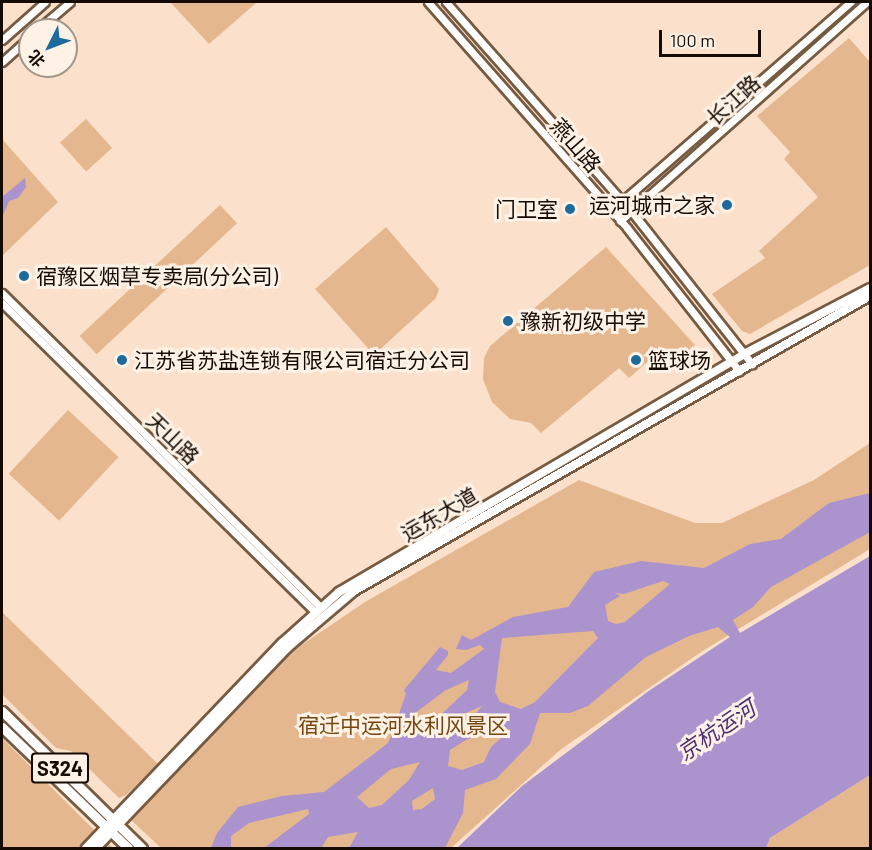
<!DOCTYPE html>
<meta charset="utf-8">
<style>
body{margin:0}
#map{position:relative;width:872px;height:850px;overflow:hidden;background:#fbe1cb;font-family:Barlow,"Noto Sans SC",sans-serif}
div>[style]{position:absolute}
.green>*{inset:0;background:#e5b78e;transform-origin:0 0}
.water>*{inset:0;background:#ab93cd}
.roads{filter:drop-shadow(2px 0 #765a41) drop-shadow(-2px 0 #765a41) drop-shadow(0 2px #765a41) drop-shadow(0 -2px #765a41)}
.tertiary>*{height:7px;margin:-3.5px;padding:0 3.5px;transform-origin:3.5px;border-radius:3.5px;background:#fff}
.secondary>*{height:8px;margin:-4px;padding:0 4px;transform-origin:4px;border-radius:4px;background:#fff}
.primary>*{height:9px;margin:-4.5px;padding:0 4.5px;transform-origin:4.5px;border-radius:4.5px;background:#fff}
.dots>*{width:16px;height:16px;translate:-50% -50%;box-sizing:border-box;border:3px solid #fef1e6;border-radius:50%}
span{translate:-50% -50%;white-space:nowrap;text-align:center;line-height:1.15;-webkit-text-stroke:6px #fef1e6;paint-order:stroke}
.shield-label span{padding:2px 4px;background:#fef1e6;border:2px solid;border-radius:4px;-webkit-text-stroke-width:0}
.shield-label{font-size:20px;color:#150b03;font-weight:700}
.street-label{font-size:21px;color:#150b03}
.poi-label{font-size:21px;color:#150b03}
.right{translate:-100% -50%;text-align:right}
.left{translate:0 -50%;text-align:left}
.park-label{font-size:21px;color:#77460e}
.water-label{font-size:22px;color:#4f2e74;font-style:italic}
.frame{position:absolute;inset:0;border:3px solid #150b03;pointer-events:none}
.north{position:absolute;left:18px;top:18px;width:60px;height:60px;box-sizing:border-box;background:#fef1e6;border:2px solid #a1958b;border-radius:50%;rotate:228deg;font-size:16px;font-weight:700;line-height:24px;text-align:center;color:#150b03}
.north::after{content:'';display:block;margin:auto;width:21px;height:27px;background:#1e6a9d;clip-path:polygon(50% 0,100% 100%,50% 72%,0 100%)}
.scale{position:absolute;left:659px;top:30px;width:102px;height:27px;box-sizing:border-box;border:3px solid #150b03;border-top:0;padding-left:8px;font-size:18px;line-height:21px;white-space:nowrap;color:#150b03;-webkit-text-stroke:4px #fef1e6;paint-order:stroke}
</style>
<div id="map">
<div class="green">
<i style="clip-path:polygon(170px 2px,257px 2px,209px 44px)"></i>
<i style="clip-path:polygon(849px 38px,870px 62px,870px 265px,750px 334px,742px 331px,712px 294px,765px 258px,759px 251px,818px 197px,784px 159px,790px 152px,757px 116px)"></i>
<i style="left:86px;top:119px;width:39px;height:35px;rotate:48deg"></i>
<i style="clip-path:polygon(2px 139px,58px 202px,2px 256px)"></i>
<i style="left:220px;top:205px;width:25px;height:192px;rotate:47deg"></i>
<i style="clip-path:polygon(386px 227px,439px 289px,436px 298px,374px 355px,315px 289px)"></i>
<i style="clip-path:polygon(606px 247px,695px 345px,668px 368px,655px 355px,629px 378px,619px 368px,541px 433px,531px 423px,510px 419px,492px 402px,483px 379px,484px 358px,490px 346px)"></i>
<i style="left:68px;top:410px;width:69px;height:87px;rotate:43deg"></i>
<i style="clip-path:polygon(870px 443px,870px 549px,701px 652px,560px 750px,451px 848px,161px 848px,131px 820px,294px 650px,365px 602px,579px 480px,695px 523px,722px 523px,814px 480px)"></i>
<i style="clip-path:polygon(2px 612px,158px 764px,126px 795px,119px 798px,71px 751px,56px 748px,2px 694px)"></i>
<i style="clip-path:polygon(2px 738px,86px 822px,113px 848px,2px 848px)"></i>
<i style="clip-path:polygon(870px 775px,870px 848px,766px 848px,770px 838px)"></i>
</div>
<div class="water">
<i style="clip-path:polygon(25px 178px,26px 187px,18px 198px,9px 201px,2px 218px,2px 197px)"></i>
<i style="clip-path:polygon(evenodd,870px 493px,870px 532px,771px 587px,753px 607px,733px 620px,740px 633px,870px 556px,870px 775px,770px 838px,766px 848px,457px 848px,522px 786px,650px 690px,730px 637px,718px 627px,689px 636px,646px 657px,588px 706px,570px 713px,540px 713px,530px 744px,496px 779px,465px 790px,463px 813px,445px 848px,349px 848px,358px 832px,328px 837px,321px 848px,264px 848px,309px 814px,308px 809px,249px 823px,231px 836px,231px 848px,211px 848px,217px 833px,238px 807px,282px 796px,324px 792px,388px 743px,397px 722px,393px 716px,398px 716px,406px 694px,404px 690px,440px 647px,448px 651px,448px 655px,436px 670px,451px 673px,484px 649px,480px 645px,466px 650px,456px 649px,462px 635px,471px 640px,513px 617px,568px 607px,594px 572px,641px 561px,704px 568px,750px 544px,781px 539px,829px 503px,870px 493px,663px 581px,670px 584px,625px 622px,616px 624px,608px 621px,605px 605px,620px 596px,615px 593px,624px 594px,663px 581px,870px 493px,593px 631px,598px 638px,535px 702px,521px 709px,500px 702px,495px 692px,502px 638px,593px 631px,870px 493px,469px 680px,467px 690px,430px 725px,422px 728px,417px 722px,415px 713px,446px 690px,469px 680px,870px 493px,482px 706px,469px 722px,458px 721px,461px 715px,482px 706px,870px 493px,511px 729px,491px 747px,484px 762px,462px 770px,448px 766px,450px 750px,466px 740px,489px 731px,511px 729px,870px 493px,420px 762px,409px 780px,382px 805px,369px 808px,357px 797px,391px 769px,420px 762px,870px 493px,433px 788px,435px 799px,422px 809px,413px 810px,412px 801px,433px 788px)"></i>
</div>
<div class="roads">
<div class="tertiary">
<i style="left:428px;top:2px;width:301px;rotate:48.6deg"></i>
<i style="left:627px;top:228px;width:182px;rotate:51.9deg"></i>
<i style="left:446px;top:2px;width:281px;rotate:48.5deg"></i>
<i style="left:632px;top:212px;width:194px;rotate:51.7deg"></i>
<i style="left:37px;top:30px;width:43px;rotate:-40.3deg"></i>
<i style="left:2px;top:40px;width:57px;rotate:-41.5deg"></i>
<i style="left:2px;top:62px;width:38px;rotate:-42deg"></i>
<i style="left:611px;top:211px;width:318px;rotate:-41.1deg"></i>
<i style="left:620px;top:221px;width:330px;rotate:-41.6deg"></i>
<i style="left:2px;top:293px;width:448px;rotate:44.6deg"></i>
<i style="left:2px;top:303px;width:441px;rotate:44.6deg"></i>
</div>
<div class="secondary">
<i style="left:86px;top:848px;width:284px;rotate:-46.3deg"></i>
<i style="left:282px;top:643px;width:76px;rotate:-41.8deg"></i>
<i style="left:339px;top:592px;width:470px;rotate:-30.4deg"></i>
<i style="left:744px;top:354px;width:142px;rotate:-27.6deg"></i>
<i style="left:96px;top:848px;width:277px;rotate:-46.3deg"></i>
<i style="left:287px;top:648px;width:88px;rotate:-40.4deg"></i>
<i style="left:354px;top:591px;width:594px;rotate:-29.76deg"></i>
</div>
<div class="primary">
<i style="left:2px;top:711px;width:196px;rotate:44.4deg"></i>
<i style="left:2px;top:727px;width:175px;rotate:43.8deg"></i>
</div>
</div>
<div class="dots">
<i style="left:727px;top:205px;background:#1e6a9d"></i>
<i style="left:570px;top:209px;background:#1e6a9d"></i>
<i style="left:24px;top:276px;background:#1e6a9d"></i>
<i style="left:508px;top:321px;background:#1e6a9d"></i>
<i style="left:122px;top:360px;background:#1e6a9d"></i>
<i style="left:636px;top:360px;background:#1e6a9d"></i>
</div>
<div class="shield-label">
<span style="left:60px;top:768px">S324</span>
</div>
<div class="street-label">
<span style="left:733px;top:100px;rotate:-42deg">长江路</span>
<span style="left:576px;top:145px;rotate:49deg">燕山路</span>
<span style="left:173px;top:438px;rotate:44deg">天山路</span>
<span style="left:439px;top:514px;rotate:-30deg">运东大道</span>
</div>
<div class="poi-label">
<span class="right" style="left:715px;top:205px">运河城市之家</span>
<span class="right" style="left:558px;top:209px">门卫室</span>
<span class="left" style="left:36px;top:276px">宿豫区烟草专卖局(分公司)</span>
<span class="left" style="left:520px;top:321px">豫新初级中学</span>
<span class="left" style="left:134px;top:360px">江苏省苏盐连锁有限公司宿迁分公司</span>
<span class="left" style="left:648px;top:360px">篮球场</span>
</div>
<div class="park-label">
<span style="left:403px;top:725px">宿迁中运河水利风景区</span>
</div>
<div class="water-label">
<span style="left:716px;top:730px;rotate:-34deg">京杭运河</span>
</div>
<div class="frame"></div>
<div class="north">北</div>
<div class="scale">100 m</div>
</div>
